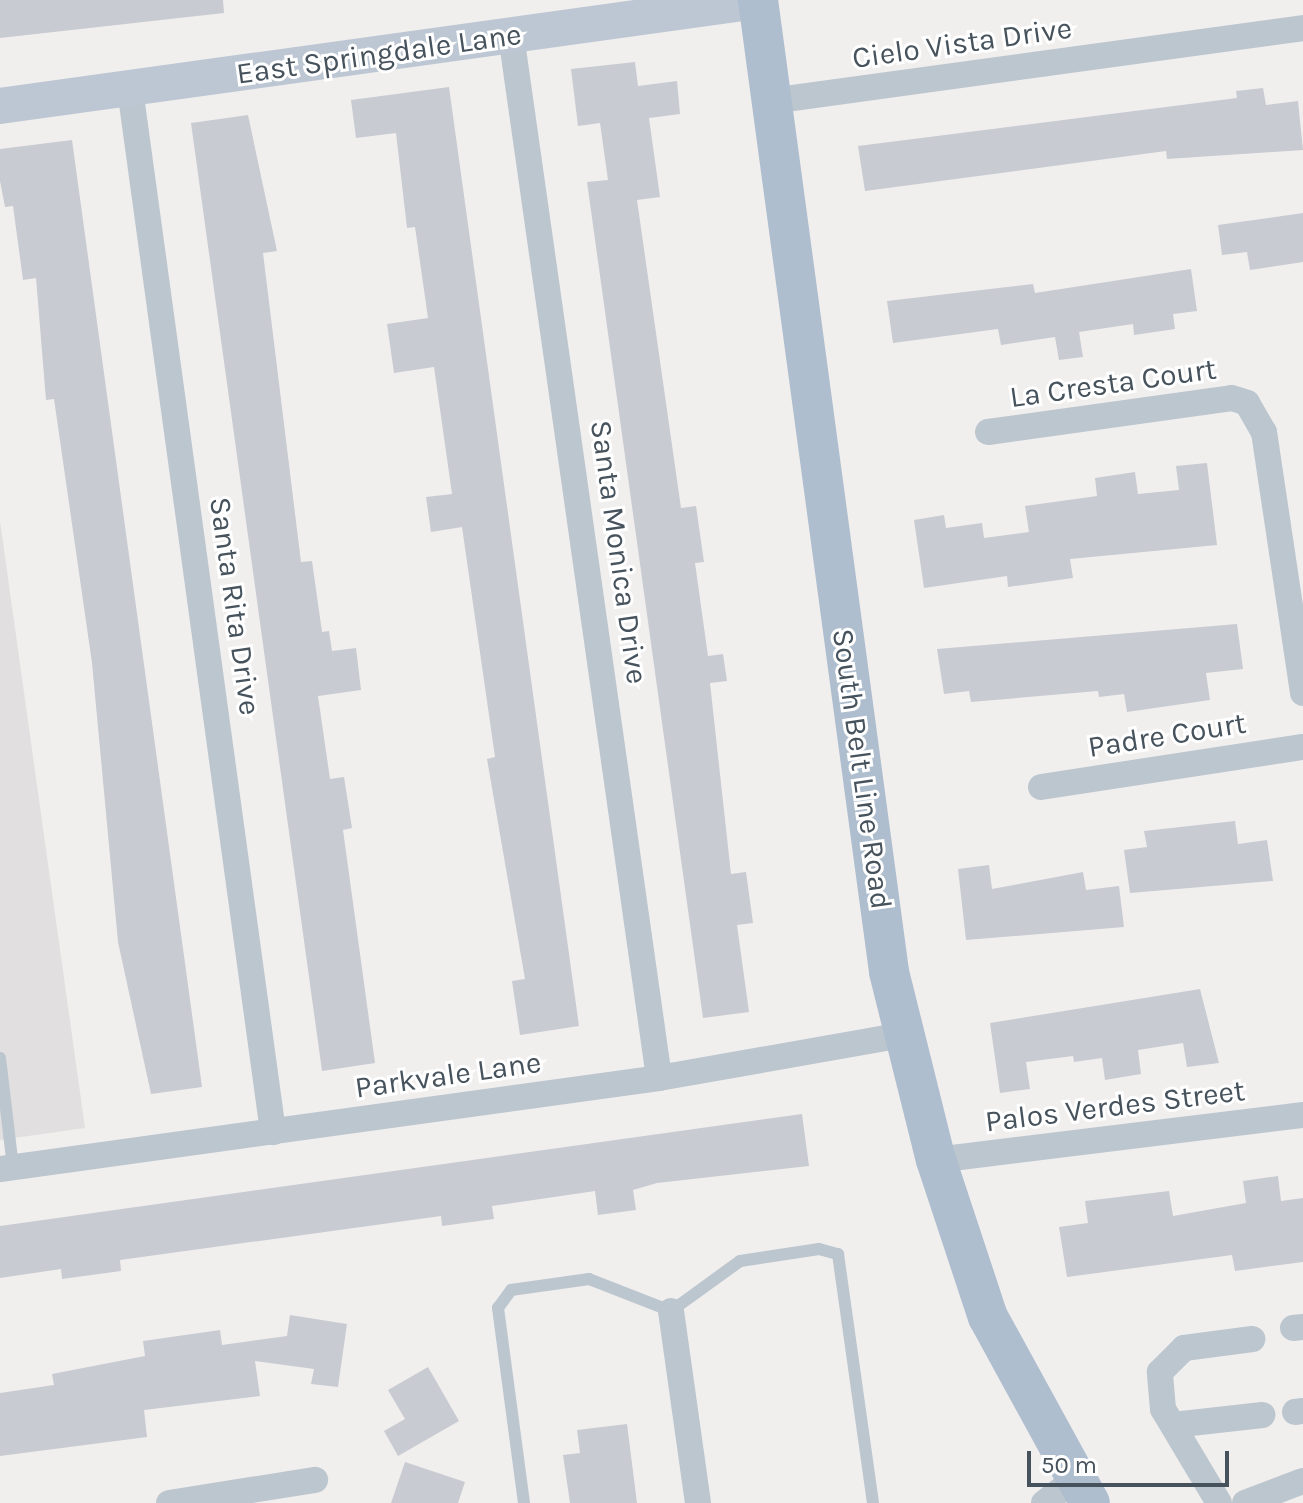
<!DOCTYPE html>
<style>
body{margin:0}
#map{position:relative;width:1303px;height:1503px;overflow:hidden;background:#f1eeee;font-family:Karla,sans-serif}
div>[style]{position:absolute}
.education>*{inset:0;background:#e2dfe0}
.building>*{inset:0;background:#c8cbd1}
.lane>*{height:12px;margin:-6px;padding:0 6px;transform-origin:6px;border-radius:6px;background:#bcc6ce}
.street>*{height:26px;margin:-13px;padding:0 13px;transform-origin:13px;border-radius:13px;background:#bcc6ce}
.secondary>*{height:36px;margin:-18px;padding:0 18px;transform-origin:18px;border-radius:18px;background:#bcc7d3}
.primary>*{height:40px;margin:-20px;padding:0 20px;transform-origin:20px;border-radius:20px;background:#aebece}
span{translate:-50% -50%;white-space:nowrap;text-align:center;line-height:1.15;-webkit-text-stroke:6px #fff;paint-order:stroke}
.street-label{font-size:30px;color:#46525c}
.scale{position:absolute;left:1027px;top:1451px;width:202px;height:36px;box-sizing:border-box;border:4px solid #46525c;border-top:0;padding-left:10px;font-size:24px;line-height:28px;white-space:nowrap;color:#46525c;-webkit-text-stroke:6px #fff;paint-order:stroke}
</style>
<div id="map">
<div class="education">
<i style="clip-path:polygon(0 521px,85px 1128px,0 1140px)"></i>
</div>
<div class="building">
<i style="clip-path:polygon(0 0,223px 0,224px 13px,0 38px)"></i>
<i style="clip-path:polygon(635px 62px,638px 86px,677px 81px,680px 114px,649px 118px,660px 197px,637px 200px,681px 508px,696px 506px,704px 562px,695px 563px,708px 656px,723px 654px,727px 681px,710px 683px,731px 874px,746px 872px,753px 923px,737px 925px,749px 1012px,703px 1018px,587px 182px,608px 180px,600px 123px,578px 126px,571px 69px)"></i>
<i style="clip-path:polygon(449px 87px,579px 1026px,520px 1035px,512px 981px,525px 979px,487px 759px,495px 757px,462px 527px,431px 532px,426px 497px,452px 494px,434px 367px,394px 373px,387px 324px,428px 318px,415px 227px,407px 228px,396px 133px,356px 138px,351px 100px)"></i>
<i style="clip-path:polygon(1263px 88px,1266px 105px,1298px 101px,1303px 150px,1167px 159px,1166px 151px,865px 191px,858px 146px,1237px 98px,1236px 91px)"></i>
<i style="clip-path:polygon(248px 115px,277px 251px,263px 253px,301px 562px,312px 561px,322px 632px,329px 631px,332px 651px,356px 648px,361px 690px,318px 696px,330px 779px,344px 777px,352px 828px,343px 830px,375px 1063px,322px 1071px,191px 123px)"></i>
<i style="clip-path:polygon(72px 140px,202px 1087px,151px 1094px,118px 942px,92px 663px,54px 399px,46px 400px,36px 278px,23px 280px,13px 206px,5px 207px,0 181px,0 149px)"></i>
<i style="clip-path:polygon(1303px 213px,1303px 262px,1250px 270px,1247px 252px,1222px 255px,1218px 225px)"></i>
<i style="clip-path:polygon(1191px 269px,1197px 311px,1173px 314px,1175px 329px,1134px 335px,1133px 324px,1079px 332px,1083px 357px,1059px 360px,1055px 337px,1001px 345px,998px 329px,893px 343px,887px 301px,1033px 284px,1035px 293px)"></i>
<i style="clip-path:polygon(1207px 463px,1217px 545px,1070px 559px,1073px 578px,1008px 587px,1007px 576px,924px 588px,914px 520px,944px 515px,946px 528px,982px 523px,984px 538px,1029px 532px,1025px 506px,1097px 496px,1095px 478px,1135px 472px,1138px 494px,1179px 490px,1176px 466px)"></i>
<i style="clip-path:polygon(1237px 624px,1243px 669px,1206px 673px,1210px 700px,1127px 712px,1124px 694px,1099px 697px,1098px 691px,971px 702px,969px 691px,944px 694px,937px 649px)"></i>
<i style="clip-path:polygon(1235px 821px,1238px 844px,1267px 840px,1273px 881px,1130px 893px,1124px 850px,1147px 847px,1144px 831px)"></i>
<i style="clip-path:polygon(989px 865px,992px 889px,1083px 872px,1086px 890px,1119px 886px,1124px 927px,966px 940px,958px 869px)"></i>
<i style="clip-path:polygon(1200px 989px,1219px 1063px,1187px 1067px,1183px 1043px,1138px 1050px,1141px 1074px,1105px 1080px,1102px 1058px,1074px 1062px,1073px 1056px,1026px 1062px,1030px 1089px,1000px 1093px,990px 1023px)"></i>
<i style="clip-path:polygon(802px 1114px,809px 1166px,657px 1183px,633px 1190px,636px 1210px,598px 1215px,595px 1191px,492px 1206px,494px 1219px,442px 1226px,441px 1216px,120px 1260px,121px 1271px,62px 1279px,61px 1269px,0 1278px,0 1226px)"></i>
<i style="clip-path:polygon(1278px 1176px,1281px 1201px,1303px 1198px,1303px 1262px,1235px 1271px,1232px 1255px,1067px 1277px,1059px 1227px,1088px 1223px,1085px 1201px,1169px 1191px,1173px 1216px,1246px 1203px,1243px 1181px)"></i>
<i style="clip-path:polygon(290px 1315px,347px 1324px,338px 1387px,311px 1384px,314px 1369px,255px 1361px,260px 1396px,144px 1410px,147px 1437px,0 1456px,0 1393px,54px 1385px,52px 1374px,145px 1356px,143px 1341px,220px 1330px,222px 1345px,287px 1336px)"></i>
<i style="clip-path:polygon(428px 1367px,459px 1421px,398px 1456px,384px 1431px,405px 1419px,388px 1390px)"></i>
<i style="clip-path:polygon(627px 1424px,637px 1503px,570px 1503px,563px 1455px,580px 1453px,577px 1430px)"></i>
<i style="clip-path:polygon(405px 1462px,465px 1482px,458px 1503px,391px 1503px)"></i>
</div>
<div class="lane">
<i style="left:0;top:1058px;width:110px;rotate:83.2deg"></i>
<i style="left:524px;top:1503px;width:197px;rotate:-97.6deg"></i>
<i style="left:498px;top:1308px;width:22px;rotate:-54deg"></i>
<i style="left:511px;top:1290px;width:79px;rotate:-8deg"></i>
<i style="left:589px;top:1279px;width:88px;rotate:21.3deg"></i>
<i style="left:671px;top:1311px;width:85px;rotate:-35.9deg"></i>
<i style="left:740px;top:1261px;width:80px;rotate:-8.6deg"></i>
<i style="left:819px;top:1249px;width:20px;rotate:15deg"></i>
<i style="left:838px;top:1254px;width:251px;rotate:82deg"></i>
</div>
<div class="street">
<i style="left:511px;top:35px;width:1053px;rotate:81.92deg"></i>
<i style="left:130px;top:89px;width:1053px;rotate:82.19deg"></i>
<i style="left:771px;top:101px;width:537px;rotate:-7.81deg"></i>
<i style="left:988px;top:432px;width:246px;rotate:-7.9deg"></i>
<i style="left:1232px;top:398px;width:16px;rotate:18deg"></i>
<i style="left:1247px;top:403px;width:34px;rotate:60deg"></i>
<i style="left:1264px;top:432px;width:264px;rotate:81.5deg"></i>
<i style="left:1041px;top:787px;width:265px;rotate:-8.7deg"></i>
<i style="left:936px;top:1160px;width:370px;rotate:-7deg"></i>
<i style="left:0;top:1169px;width:665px;rotate:-7.86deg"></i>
<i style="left:659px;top:1078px;width:249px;rotate:-10deg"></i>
<i style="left:671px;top:1311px;width:194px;rotate:82deg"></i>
<i style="left:1293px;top:1328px;width:10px;rotate:-6deg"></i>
<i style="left:1295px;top:1412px;width:8px;rotate:-7deg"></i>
<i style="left:1173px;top:1425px;width:90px;rotate:-6.4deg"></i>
<i style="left:169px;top:1503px;width:148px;rotate:-9deg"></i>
<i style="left:1044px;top:1503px;width:39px;rotate:-38deg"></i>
<i style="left:1219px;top:1503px;width:109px;rotate:-120.8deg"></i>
<i style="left:1163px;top:1409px;width:37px;rotate:-95deg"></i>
<i style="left:1160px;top:1372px;width:34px;rotate:-45deg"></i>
<i style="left:1184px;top:1348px;width:69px;rotate:-7.5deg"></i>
<i style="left:1245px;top:1503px;width:62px;rotate:-20.8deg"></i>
</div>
<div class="secondary">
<i style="left:0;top:106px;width:765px;rotate:-7.89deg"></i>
</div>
<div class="primary">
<i style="left:758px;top:0;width:981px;rotate:82.32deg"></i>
<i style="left:889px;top:972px;width:194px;rotate:76deg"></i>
<i style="left:936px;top:1160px;width:165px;rotate:71.7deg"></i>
<i style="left:988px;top:1317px;width:212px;rotate:61.3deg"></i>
</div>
<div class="street-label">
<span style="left:962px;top:43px;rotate:-8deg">Cielo Vista Drive</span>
<span style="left:379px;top:54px;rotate:-8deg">East Springdale Lane</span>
<span style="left:1113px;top:383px;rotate:-8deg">La Cresta Court</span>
<span style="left:619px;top:552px;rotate:82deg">Santa Monica Drive</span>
<span style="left:235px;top:606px;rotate:82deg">Santa Rita Drive</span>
<span style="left:1167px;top:735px;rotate:-9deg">Padre Court</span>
<span style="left:862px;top:769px;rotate:82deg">South Belt Line Road</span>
<span style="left:448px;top:1075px;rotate:-8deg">Parkvale Lane</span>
<span style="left:1115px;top:1106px;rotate:-7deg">Palos Verdes Street</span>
</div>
<div class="scale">50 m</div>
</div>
